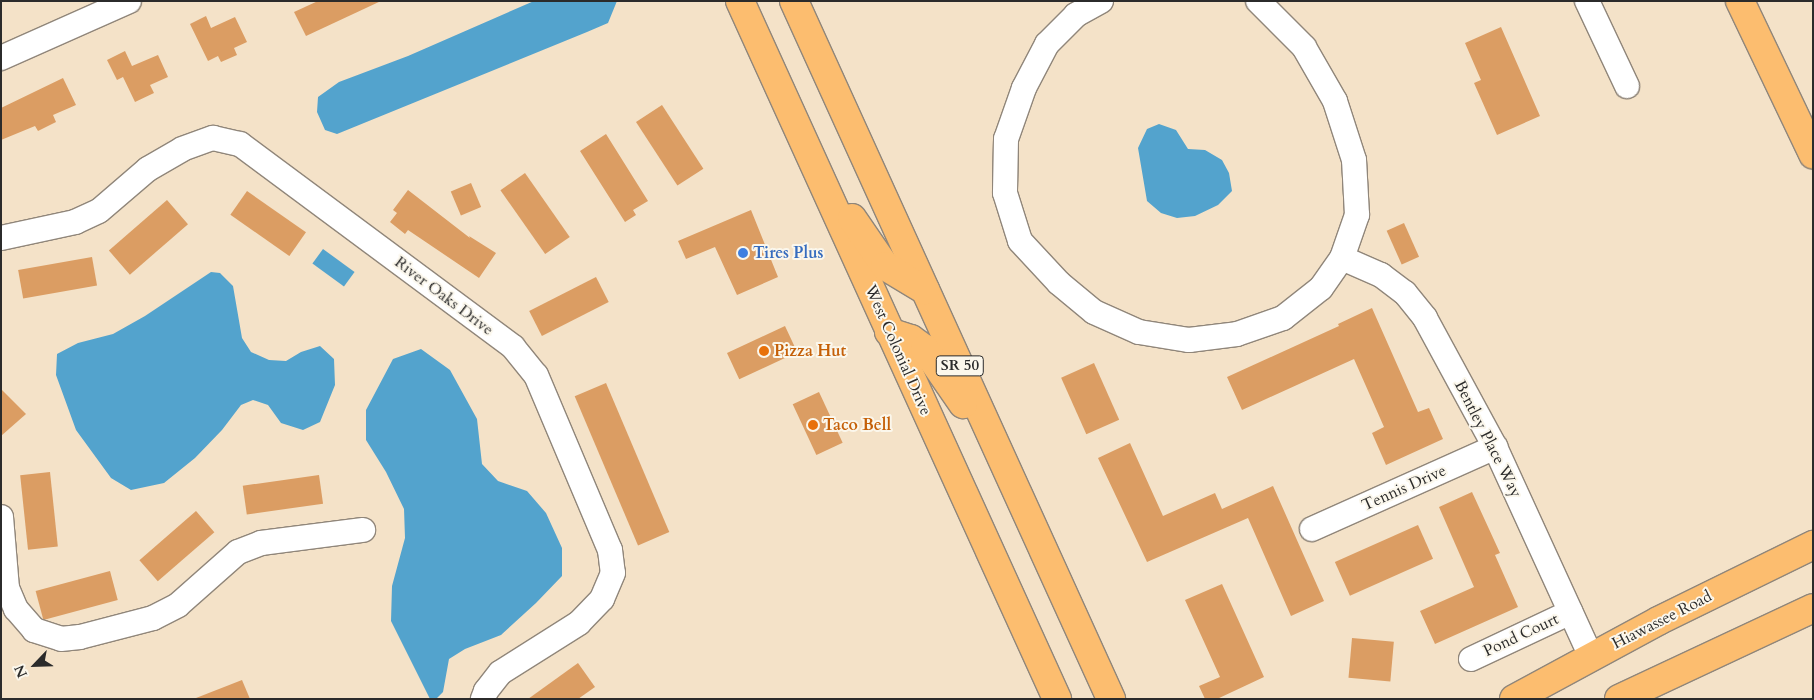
<!DOCTYPE html>
<style>
body{margin:0}
#map{position:relative;width:1814px;height:700px;overflow:hidden;background:#f4e2c8;font-family:Cardo,serif}
div>[style]{position:absolute}
.water>*{inset:0;background:#53a3cd;transform-origin:0 0}
.building>*{inset:0;background:#db9d63;transform-origin:0 0}
.roads{filter:drop-shadow(1px 0 #90867a) drop-shadow(-1px 0 #90867a) drop-shadow(0 1px #90867a) drop-shadow(0 -1px #90867a)}
.minor>*{height:24px;margin:-12px;padding:0 12px;transform-origin:12px;border-radius:12px;background:#fff}
.major>*{height:28px;margin:-14px;padding:0 14px;transform-origin:14px;border-radius:14px;background:#fcbd6f}
.highway>*{height:28px;margin:-14px;padding:0 14px;transform-origin:14px;border-radius:14px;background:#fcbd6f}
.dots>*{width:14px;height:14px;translate:-50% -50%;box-sizing:border-box;border:2px solid #fbf7ec;border-radius:50%}
span{translate:-50% -50%;white-space:nowrap;text-align:center;line-height:1.15;-webkit-text-stroke:4px #fbf7ec;paint-order:stroke}
.shield-label span{padding:1px 4px;background:#fbf7ec;border:1px solid;border-radius:4px;-webkit-text-stroke-width:0}
.shield-label{font-size:15px;color:#2b2b2b;font-weight:700}
.shop-label{font-size:16px;color:#366cbe;font-weight:700}
.left{translate:0 -50%;text-align:left}
.street-label{font-size:16px;color:#2b2b2b}
.food-label{font-size:16px;color:#c56008;font-weight:700}
.frame{position:absolute;inset:0;border:2px solid #2b2b2b;pointer-events:none}
.north{position:absolute;left:10px;top:640px;width:50px;height:50px;-webkit-text-stroke:4px #fbf7ec;paint-order:stroke;rotate:246deg;font-size:14px;font-weight:700;line-height:20px;text-align:center;color:#2b2b2b}
.north::after{content:'';display:block;margin:auto;width:18px;height:22px;background:#2b2b2b;clip-path:polygon(50% 0,100% 100%,50% 72%,0 100%)}
</style>
<div id="map">
<div class="water">
<i style="clip-path:polygon(534px 1px,617px 1px,608px 23px,587px 32px,337px 134px,325px 130px,317px 112px,318px 97px,339px 82px,408px 56px)"></i>
<i style="clip-path:polygon(1159px 124px,1176px 130px,1188px 149px,1205px 150px,1222px 160px,1229px 173px,1232px 191px,1218px 205px,1195px 216px,1177px 218px,1161px 213px,1147px 201px,1138px 148px,1147px 129px)"></i>
<i style="left:323px;top:249px;width:39px;height:18px;rotate:36deg"></i>
<i style="clip-path:polygon(211px 272px,220px 273px,233px 286px,242px 338px,251px 352px,269px 360px,286px 361px,301px 352px,320px 346px,334px 359px,335px 385px,320px 422px,303px 430px,281px 423px,268px 405px,253px 400px,241px 405px,222px 430px,195px 458px,164px 483px,131px 490px,111px 478px,76px 430px,56px 375px,57px 354px,78px 343px,113px 334px,145px 316px)"></i>
<i style="clip-path:polygon(421px 349px,450px 370px,477px 419px,482px 464px,498px 481px,527px 491px,546px 513px,562px 548px,562px 576px,536px 603px,501px 635px,465px 649px,449px 659px,443px 692px,436px 699px,430px 699px,391px 621px,392px 586px,405px 538px,404px 509px,386px 472px,366px 440px,366px 410px,393px 359px)"></i>
</div>
<div class="building">
<i style="clip-path:polygon(318px 1px,381px 1px,306px 36px,294px 12px)"></i>
<i style="clip-path:polygon(206px 16px,211px 28px,235px 17px,247px 42px,234px 48px,237px 55px,221px 62px,218px 56px,208px 61px,190px 24px)"></i>
<i style="clip-path:polygon(1501px 27px,1540px 116px,1497px 135px,1474px 83px,1481px 80px,1465px 43px)"></i>
<i style="clip-path:polygon(125px 51px,132px 66px,158px 55px,168px 77px,150px 85px,154px 93px,135px 102px,123px 77px,117px 80px,107px 60px)"></i>
<i style="clip-path:polygon(63px 78px,76px 105px,53px 115px,56px 122px,38px 131px,35px 126px,1px 140px,1px 108px)"></i>
<i style="left:662px;top:105px;width:76px;height:31px;rotate:57deg"></i>
<i style="clip-path:polygon(606px 134px,648px 201px,633px 210px,636px 215px,625px 222px,580px 151px)"></i>
<i style="left:525px;top:173px;width:78px;height:30px;rotate:55deg"></i>
<i style="left:471px;top:183px;width:26px;height:22px;rotate:67deg"></i>
<i style="clip-path:polygon(408px 190px,470px 238px,469px 236px,496px 253px,479px 278px,408px 230px,405px 234px,390px 222px,397px 213px,393px 210px)"></i>
<i style="left:247px;top:191px;width:72px;height:29px;rotate:35deg"></i>
<i style="left:167px;top:200px;width:32px;height:77px;rotate:49deg"></i>
<i style="clip-path:polygon(751px 210px,778px 277px,737px 295px,715px 247px,686px 259px,678px 241px)"></i>
<i style="left:1404px;top:223px;width:37px;height:19px;rotate:66deg"></i>
<i style="left:92px;top:257px;width:29px;height:75px;rotate:80deg"></i>
<i style="left:596px;top:277px;width:28px;height:75px;rotate:63deg"></i>
<i style="clip-path:polygon(1372px 308px,1418px 412px,1429px 408px,1443px 439px,1386px 465px,1372px 433px,1384px 427px,1354px 359px,1242px 410px,1227px 377px,1339px 326px,1338px 324px)"></i>
<i style="left:785px;top:326px;width:29px;height:64px;rotate:65deg"></i>
<i style="left:1094px;top:363px;width:62px;height:36px;rotate:66deg"></i>
<i style="left:606px;top:383px;width:162px;height:34px;rotate:67deg"></i>
<i style="clip-path:polygon(1px 389px,26px 414px,1px 436px)"></i>
<i style="left:819px;top:392px;width:56px;height:29px;rotate:65deg"></i>
<i style="clip-path:polygon(1130px 443px,1163px 516px,1215px 493px,1222px 509px,1273px 486px,1324px 601px,1291px 616px,1248px 518px,1147px 562px,1098px 458px)"></i>
<i style="left:50px;top:472px;width:75px;height:30px;rotate:84deg"></i>
<i style="left:319px;top:475px;width:29px;height:77px;rotate:82deg"></i>
<i style="clip-path:polygon(1472px 492px,1500px 553px,1495px 555px,1518px 607px,1435px 644px,1420px 611px,1474px 587px,1439px 507px)"></i>
<i style="left:196px;top:511px;width:28px;height:75px;rotate:49deg"></i>
<i style="left:1418px;top:525px;width:37px;height:91px;rotate:66deg"></i>
<i style="left:110px;top:571px;width:30px;height:77px;rotate:75deg"></i>
<i style="clip-path:polygon(1222px 584px,1264px 677px,1217px 699px,1205px 699px,1199px 686px,1220px 677px,1185px 600px)"></i>
<i style="left:1352px;top:638px;width:42px;height:40px;rotate:5deg"></i>
<i style="clip-path:polygon(578px 663px,595px 687px,578px 699px,528px 699px)"></i>
<i style="clip-path:polygon(242px 680px,250px 699px,196px 699px,196px 698px)"></i>
</div>
<div class="roads">
<div class="minor">
<i style="left:1101px;top:1px;width:29px;rotate:151deg"></i>
<i style="left:1076px;top:15px;width:41px;rotate:135deg"></i>
<i style="left:1047px;top:44px;width:50px;rotate:117.6deg"></i>
<i style="left:1024px;top:88px;width:54px;rotate:109.4deg"></i>
<i style="left:1006px;top:139px;width:54px;rotate:91.1deg"></i>
<i style="left:1005px;top:193px;width:50px;rotate:72.6deg"></i>
<i style="left:1020px;top:241px;width:57px;rotate:47.1deg"></i>
<i style="left:1059px;top:283px;width:45px;rotate:39.6deg"></i>
<i style="left:1094px;top:312px;width:49px;rotate:24deg"></i>
<i style="left:1139px;top:332px;width:51px;rotate:9.1deg"></i>
<i style="left:1189px;top:340px;width:48px;rotate:-7.1deg"></i>
<i style="left:1237px;top:334px;width:49px;rotate:-19.2deg"></i>
<i style="left:1283px;top:318px;width:48px;rotate:-38.3deg"></i>
<i style="left:1321px;top:288px;width:37px;rotate:-55deg"></i>
<i style="left:1342px;top:258px;width:46px;rotate:-70.8deg"></i>
<i style="left:1357px;top:215px;width:55px;rotate:-93.1deg"></i>
<i style="left:1354px;top:160px;width:62px;rotate:-107.9deg"></i>
<i style="left:1335px;top:101px;width:62px;rotate:-119.9deg"></i>
<i style="left:1304px;top:47px;width:65px;rotate:-135deg"></i>
<i style="left:1587px;top:1px;width:94px;rotate:64.8deg"></i>
<i style="left:1px;top:58px;width:140px;rotate:-24deg"></i>
<i style="left:1px;top:238px;width:76px;rotate:-12.2deg"></i>
<i style="left:75px;top:222px;width:26px;rotate:-25deg"></i>
<i style="left:99px;top:211px;width:65px;rotate:-40.6deg"></i>
<i style="left:148px;top:169px;width:39px;rotate:-30deg"></i>
<i style="left:182px;top:149px;width:33px;rotate:-20deg"></i>
<i style="left:213px;top:138px;width:28px;rotate:13deg"></i>
<i style="left:240px;top:144px;width:340px;rotate:36.6deg"></i>
<i style="left:513px;top:347px;width:36px;rotate:51deg"></i>
<i style="left:536px;top:375px;width:190px;rotate:67.1deg"></i>
<i style="left:610px;top:550px;width:23px;rotate:83deg"></i>
<i style="left:613px;top:573px;width:28px;rotate:113deg"></i>
<i style="left:602px;top:599px;width:33px;rotate:134deg"></i>
<i style="left:579px;top:623px;width:93px;rotate:147.7deg"></i>
<i style="left:500px;top:673px;width:23px;rotate:128deg"></i>
<i style="left:486px;top:691px;width:9px;rotate:111deg"></i>
<i style="left:1342px;top:258px;width:43px;rotate:23.6deg"></i>
<i style="left:1381px;top:275px;width:30px;rotate:37deg"></i>
<i style="left:1405px;top:293px;width:32px;rotate:51deg"></i>
<i style="left:1425px;top:318px;width:147px;rotate:61.5deg"></i>
<i style="left:1495px;top:447px;width:231px;rotate:65.4deg"></i>
<i style="left:1px;top:517px;width:71px;rotate:85.2deg"></i>
<i style="left:7px;top:588px;width:23px;rotate:67deg"></i>
<i style="left:16px;top:609px;width:28px;rotate:49deg"></i>
<i style="left:34px;top:630px;width:28px;rotate:18deg"></i>
<i style="left:61px;top:639px;width:19px;rotate:-6deg"></i>
<i style="left:80px;top:637px;width:75px;rotate:-14.6deg"></i>
<i style="left:153px;top:618px;width:28px;rotate:-27deg"></i>
<i style="left:178px;top:605px;width:80px;rotate:-41.5deg"></i>
<i style="left:238px;top:552px;width:25px;rotate:-21deg"></i>
<i style="left:261px;top:543px;width:103px;rotate:-7.3deg"></i>
<i style="left:1312px;top:529px;width:201px;rotate:-24.1deg"></i>
<i style="left:1471px;top:659px;width:110px;rotate:-25.2deg"></i>
</div>
<div class="major">
<i style="left:1514px;top:699px;width:164px;rotate:-28.4deg"></i>
<i style="left:1658px;top:621px;width:173px;rotate:-26.1deg"></i>
<i style="left:1619px;top:699px;width:214px;rotate:-25.1deg"></i>
</div>
<div class="highway">
<i style="left:740px;top:1px;width:767px;rotate:65.57deg"></i>
<i style="left:794px;top:1px;width:767px;rotate:65.57deg"></i>
<i style="left:1740px;top:1px;width:170px;rotate:64.5deg"></i>
<i style="left:852px;top:218px;width:58px;rotate:55.5deg"></i>
<i style="left:885px;top:266px;width:47px;rotate:31deg"></i>
<i style="left:889px;top:332px;width:23px;rotate:18deg"></i>
<i style="left:911px;top:339px;width:17px;rotate:36deg"></i>
<i style="left:925px;top:349px;width:67px;rotate:55.4deg"></i>
</div>
</div>
<div class="dots">
<i style="left:743px;top:253px;background:#3f7fe0"></i>
<i style="left:764px;top:351px;background:#e8710a"></i>
<i style="left:813px;top:425px;background:#e8710a"></i>
</div>
<div class="shield-label">
<span style="left:960px;top:366px">SR 50</span>
</div>
<div class="shop-label">
<span class="left" style="left:753px;top:253px">Tires Plus</span>
</div>
<div class="street-label">
<span style="left:444px;top:296px;rotate:37deg">River Oaks Drive</span>
<span style="left:898px;top:350px;rotate:66deg">West Colonial Drive</span>
<span style="left:1488px;top:439px;rotate:63deg">Bentley Place Way</span>
<span style="left:1404px;top:488px;rotate:-24deg">Tennis Drive</span>
<span style="left:1662px;top:620px;rotate:-27deg">Hiawassee Road</span>
<span style="left:1521px;top:635px;rotate:-25deg">Pond Court</span>
</div>
<div class="food-label">
<span class="left" style="left:774px;top:351px">Pizza Hut</span>
<span class="left" style="left:823px;top:425px">Taco Bell</span>
</div>
<div class="frame"></div>
<div class="north">N</div>
</div>
